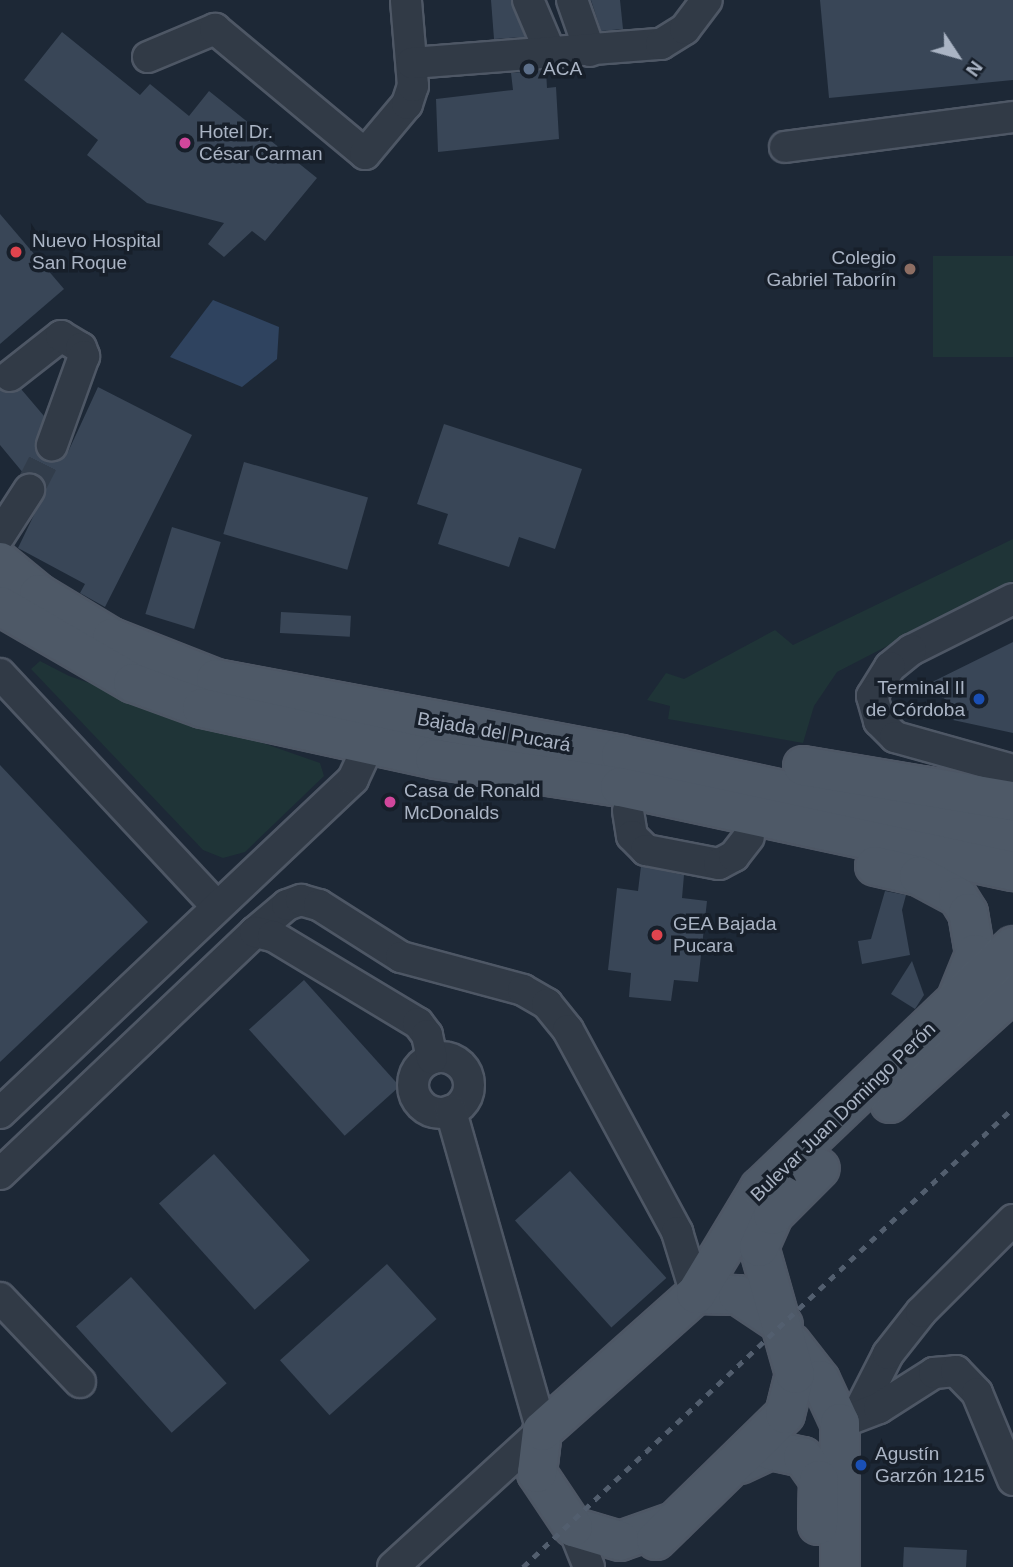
<!DOCTYPE html>
<meta charset="utf-8">
<style>
body{margin:0}
#map{position:relative;width:1013px;height:1567px;overflow:hidden;background:#1d2836;font-family:Arial,sans-serif}
div>[style]{position:absolute}
.green>*{inset:0;background:#1f3437;transform-origin:0 0}
.water>*{inset:0;background:#2f435f}
.building>*{inset:0;background:#394657;transform-origin:0 0}
.minor-tunnel>*{height:30px;margin-top:-15px;transform-origin:0;background:repeating-linear-gradient(90deg,#323d4b 0 30px,transparent 0 45px)}
.roads{filter:drop-shadow(2px 0 #4e5765) drop-shadow(-2px 0 #4e5765) drop-shadow(0 2px #4e5765) drop-shadow(0 -2px #4e5765)}
.minor>*{height:30px;margin:-15px;padding:0 15px;transform-origin:15px;border-radius:15px;background:#313a46}
.minor>.ring{margin:-15px;padding:0;box-sizing:content-box;background:none;border:30px solid #313a46;border-radius:50%}
.major>*{height:38px;margin:-19px;padding:0 19px;transform-origin:19px;border-radius:19px;background:#4e5967}
.rail>*{height:5px;margin-top:-2.5px;transform-origin:0;background:repeating-linear-gradient(90deg,#525e6e 0 7px,transparent 0 14px)}
.dots>*{width:19px;height:19px;translate:-50% -50%;box-sizing:border-box;border:4px solid #171f2a;border-radius:50%}
span{translate:-50% -50%;white-space:nowrap;text-align:center;line-height:1.15;-webkit-text-stroke:7px #171f2a;paint-order:stroke}
.poi-label{font-size:19px;color:#aab4c4}
.left{translate:0 -50%;text-align:left}
.right{translate:-100% -50%;text-align:right}
.street-label{font-size:19px;color:#aab4c4}
.north{position:absolute;left:922px;top:21px;width:70px;height:70px;-webkit-text-stroke:5px #171f2a;paint-order:stroke;rotate:126deg;font-size:19px;font-weight:700;line-height:28px;text-align:center;color:#aab4c4}
.north::after{content:'';display:block;margin:auto;width:24px;height:32px;background:#aab4c4;clip-path:polygon(50% 0,100% 100%,50% 72%,0 100%)}
</style>
<div id="map">
<div class="green">
<i style="left:1013px;top:256px;width:101px;height:80px;rotate:90deg"></i>
<i style="clip-path:polygon(1013px 539px,1013px 581px,837px 672px,814px 706px,803px 743px,668px 719px,670px 706px,647px 700px,666px 673px,684px 679px,775px 630px,793px 645px)"></i>
<i style="clip-path:polygon(40px 661px,69px 676px,320px 763px,324px 776px,245px 852px,223px 858px,203px 850px,31px 669px)"></i>
</div>
<div class="water">
<i style="clip-path:polygon(213px 300px,279px 327px,277px 359px,242px 387px,170px 357px)"></i>
</div>
<div class="building">
<i style="clip-path:polygon(491px 0,511px 0,525px 37px,494px 39px)"></i>
<i style="clip-path:polygon(591px 0,620px 0,623px 29px,601px 31px)"></i>
<i style="clip-path:polygon(820px 0,1013px 0,1013px 80px,829px 98px)"></i>
<i style="clip-path:polygon(62px 32px,140px 95px,150px 84px,189px 116px,209px 91px,317px 178px,265px 241px,252px 231px,224px 257px,208px 244px,224px 223px,147px 203px,87px 155px,98px 140px,24px 80px)"></i>
<i style="clip-path:polygon(546px 70px,547px 88px,556px 87px,559px 139px,438px 152px,436px 99px,513px 90px,511px 73px)"></i>
<i style="clip-path:polygon(0 214px,64px 289px,0 344px)"></i>
<i style="clip-path:polygon(98px 387px,192px 435px,105px 607px,80px 593px,85px 584px,18px 548px,46px 490px,39px 476px,24px 474px,0 445px,0 390px,21px 389px,44px 416px,35px 449px,45px 461px,54px 462px,68px 452px)"></i>
<i style="clip-path:polygon(444px 424px,582px 469px,555px 549px,519px 537px,509px 567px,438px 544px,448px 514px,417px 504px)"></i>
<i style="left:244px;top:462px;width:129px;height:75px;rotate:16deg"></i>
<i style="left:172px;top:527px;width:51px;height:91px;rotate:17deg"></i>
<i style="left:281px;top:612px;width:70px;height:21px;rotate:3deg"></i>
<i style="clip-path:polygon(1013px 642px,1013px 733px,953px 720px,966px 712px,924px 686px)"></i>
<i style="clip-path:polygon(0 765px,148px 922px,0 1062px)"></i>
<i style="clip-path:polygon(641px 866px,684px 875px,682px 898px,707px 901px,698px 982px,674px 980px,671px 1001px,629px 997px,631px 973px,608px 970px,617px 888px,638px 891px)"></i>
<i style="clip-path:polygon(885px 891px,906px 895px,902px 910px,910px 955px,862px 964px,858px 941px,871px 939px)"></i>
<i style="clip-path:polygon(912px 961px,924px 995px,915px 1009px,891px 994px)"></i>
<i style="left:304px;top:980px;width:143px;height:74px;rotate:48deg"></i>
<i style="left:214px;top:1154px;width:143px;height:74px;rotate:48deg"></i>
<i style="left:570px;top:1171px;width:144px;height:74px;rotate:48deg"></i>
<i style="left:387px;top:1264px;width:74px;height:144px;rotate:48deg"></i>
<i style="left:131px;top:1277px;width:143px;height:74px;rotate:48deg"></i>
<i style="clip-path:polygon(904px 1547px,967px 1550px,966px 1567px,903px 1567px)"></i>
</div>
<div class="minor-tunnel">
<i style="left:29px;top:490px;width:51px;rotate:-62.9deg"></i>
</div>
<div class="roads">
<div class="minor">
<i style="left:528px;top:0;width:59px;rotate:66.9deg"></i>
<i style="left:572px;top:0;width:54px;rotate:70.6deg"></i>
<i style="left:148px;top:57px;width:73px;rotate:-22.7deg"></i>
<i style="left:215px;top:29px;width:195px;rotate:39.8deg"></i>
<i style="left:365px;top:154px;width:65px;rotate:-50deg"></i>
<i style="left:407px;top:104px;width:19px;rotate:-72deg"></i>
<i style="left:413px;top:86px;width:86px;rotate:-94.7deg"></i>
<i style="left:412px;top:63px;width:250px;rotate:-4.4deg"></i>
<i style="left:661px;top:44px;width:28px;rotate:-32deg"></i>
<i style="left:685px;top:29px;width:36px;rotate:-53deg"></i>
<i style="left:785px;top:147px;width:230px;rotate:-7.5deg"></i>
<i style="left:10px;top:376px;width:65px;rotate:-38.1deg"></i>
<i style="left:61px;top:336px;width:23px;rotate:31deg"></i>
<i style="left:81px;top:348px;width:9px;rotate:69deg"></i>
<i style="left:84px;top:356px;width:95px;rotate:109.8deg"></i>
<i style="left:0;top:535px;width:54px;rotate:-57.2deg"></i>
<i style="left:1013px;top:599px;width:114px;rotate:153.4deg"></i>
<i style="left:911px;top:650px;width:27px;rotate:141deg"></i>
<i style="left:890px;top:667px;width:34px;rotate:122deg"></i>
<i style="left:872px;top:696px;width:26px;rotate:74deg"></i>
<i style="left:879px;top:721px;width:23px;rotate:45deg"></i>
<i style="left:895px;top:737px;width:123px;rotate:15.6deg"></i>
<i style="left:0;top:674px;width:318px;rotate:47deg"></i>
<i style="left:628px;top:811px;width:25px;rotate:81deg"></i>
<i style="left:632px;top:836px;width:20px;rotate:45deg"></i>
<i style="left:646px;top:850px;width:74px;rotate:10.9deg"></i>
<i style="left:719px;top:864px;width:17px;rotate:-28deg"></i>
<i style="left:734px;top:856px;width:24px;rotate:-52deg"></i>
<i style="left:255px;top:932px;width:42px;rotate:-40.2deg"></i>
<i style="left:287px;top:905px;width:15px;rotate:-20deg"></i>
<i style="left:301px;top:900px;width:19px;rotate:16deg"></i>
<i style="left:319px;top:905px;width:97px;rotate:32.4deg"></i>
<i style="left:401px;top:957px;width:126px;rotate:15.1deg"></i>
<i style="left:523px;top:990px;width:28px;rotate:30deg"></i>
<i style="left:547px;top:1004px;width:33px;rotate:51deg"></i>
<i style="left:568px;top:1030px;width:230px;rotate:61.6deg"></i>
<i style="left:677px;top:1232px;width:65px;rotate:73deg"></i>
<i class="ring" style="left:413px;top:1057px;width:26px;height:26px"></i>
<i style="left:0;top:1113px;width:486px;rotate:-43.4deg"></i>
<i style="left:353px;top:779px;width:38px;rotate:-65deg"></i>
<i style="left:0;top:1174px;width:352px;rotate:-43.5deg"></i>
<i style="left:255px;top:932px;width:18px;rotate:13deg"></i>
<i style="left:273px;top:936px;width:169px;rotate:31deg"></i>
<i style="left:418px;top:1023px;width:15px;rotate:53deg"></i>
<i style="left:427px;top:1035px;width:24px;rotate:78deg"></i>
<i style="left:0;top:1298px;width:116px;rotate:46.4deg"></i>
<i style="left:858px;top:1413px;width:66px;rotate:-63deg"></i>
<i style="left:888px;top:1354px;width:53px;rotate:-51.8deg"></i>
<i style="left:921px;top:1312px;width:130px;rotate:-45deg"></i>
<i style="left:840px;top:1423px;width:42px;rotate:-21deg"></i>
<i style="left:879px;top:1408px;width:65px;rotate:-32.5deg"></i>
<i style="left:934px;top:1373px;width:22px;rotate:-5deg"></i>
<i style="left:956px;top:1371px;width:30px;rotate:46deg"></i>
<i style="left:977px;top:1393px;width:94px;rotate:67.5deg"></i>
<i style="left:573px;top:1527px;width:43px;rotate:68.2deg"></i>
<i style="left:393px;top:1567px;width:202px;rotate:-42.4deg"></i>
<i style="left:542px;top:1431px;width:333px;rotate:-105.9deg"></i>
</div>
<div class="major">
<i style="left:0;top:562px;width:50px;rotate:39.4deg"></i>
<i style="left:39px;top:594px;width:85px;rotate:31.1deg"></i>
<i style="left:112px;top:638px;width:112px;rotate:21.5deg"></i>
<i style="left:216px;top:679px;width:412px;rotate:10.6deg"></i>
<i style="left:621px;top:755px;width:401px;rotate:12.2deg"></i>
<i style="left:0;top:606px;width:154px;rotate:30.1deg"></i>
<i style="left:133px;top:683px;width:73px;rotate:19.9deg"></i>
<i style="left:202px;top:708px;width:239px;rotate:12.3deg"></i>
<i style="left:435px;top:759px;width:187px;rotate:8.6deg"></i>
<i style="left:620px;top:787px;width:402px;rotate:12.1deg"></i>
<i style="left:803px;top:766px;width:213px;rotate:9.5deg"></i>
<i style="left:875px;top:866px;width:45px;rotate:12.8deg"></i>
<i style="left:919px;top:876px;width:44px;rotate:28.3deg"></i>
<i style="left:958px;top:897px;width:19px;rotate:58deg"></i>
<i style="left:968px;top:913px;width:42px;rotate:80.3deg"></i>
<i style="left:975px;top:954px;width:45px;rotate:112deg"></i>
<i style="left:890px;top:1103px;width:166px;rotate:-42.1deg"></i>
<i style="left:696px;top:1294px;width:42px;rotate:1.4deg"></i>
<i style="left:738px;top:1295px;width:54px;rotate:33.7deg"></i>
<i style="left:791px;top:1343px;width:47px;rotate:51.9deg"></i>
<i style="left:820px;top:1380px;width:47px;rotate:65.1deg"></i>
<i style="left:840px;top:1423px;width:144px;rotate:90deg"></i>
<i style="left:740px;top:1464px;width:33px;rotate:-25deg"></i>
<i style="left:770px;top:1450px;width:34px;rotate:12deg"></i>
<i style="left:803px;top:1457px;width:28px;rotate:55deg"></i>
<i style="left:819px;top:1480px;width:45px;rotate:91.3deg"></i>
<i style="left:674px;top:1522px;width:57px;rotate:160.6deg"></i>
<i style="left:620px;top:1541px;width:49px;rotate:-163.4deg"></i>
<i style="left:573px;top:1527px;width:65px;rotate:-123.7deg"></i>
<i style="left:537px;top:1473px;width:42px;rotate:-83.2deg"></i>
<i style="left:542px;top:1431px;width:206px;rotate:-41.7deg"></i>
<i style="left:696px;top:1294px;width:124px;rotate:-58.9deg"></i>
<i style="left:760px;top:1188px;width:350px;rotate:-43.7deg"></i>
<i style="left:656px;top:1540px;width:180px;rotate:-44.3deg"></i>
<i style="left:785px;top:1414px;width:41px;rotate:-76deg"></i>
<i style="left:795px;top:1374px;width:132px;rotate:-105.8deg"></i>
<i style="left:759px;top:1247px;width:35px;rotate:-66deg"></i>
<i style="left:773px;top:1215px;width:66px;rotate:-45deg"></i>
</div>
</div>
<div class="rail">
<i style="left:523px;top:1567px;width:671px;rotate:-43.13deg"></i>
</div>
<div class="dots">
<i style="left:529px;top:69px;background:#5c6f8a"></i>
<i style="left:185px;top:143px;background:#d1479c"></i>
<i style="left:16px;top:252px;background:#e0444e"></i>
<i style="left:910px;top:269px;background:#8d6e63"></i>
<i style="left:979px;top:699px;background:#1a4fb4"></i>
<i style="left:390px;top:802px;background:#d1479c"></i>
<i style="left:657px;top:935px;background:#e0444e"></i>
<i style="left:861px;top:1465px;background:#1a4fb4"></i>
</div>
<div class="poi-label">
<span class="left" style="left:543px;top:69px">ACA</span>
<span class="left" style="left:199px;top:143px">Hotel Dr.<br>César Carman</span>
<span class="left" style="left:32px;top:252px">Nuevo Hospital<br>San Roque</span>
<span class="right" style="left:896px;top:269px">Colegio<br>Gabriel Taborín</span>
<span class="right" style="left:965px;top:699px">Terminal II<br>de Córdoba</span>
<span class="left" style="left:404px;top:802px">Casa de Ronald<br>McDonalds</span>
<span class="left" style="left:673px;top:935px">GEA Bajada<br>Pucara</span>
<span class="left" style="left:875px;top:1465px">Agustín<br>Garzón 1215</span>
</div>
<div class="street-label">
<span style="left:494px;top:732px;rotate:10deg">Bajada del Pucará</span>
<span style="left:843px;top:1112px;rotate:-44deg">Bulevar Juan Domingo Perón</span>
</div>
<div class="north">N</div>
</div>
